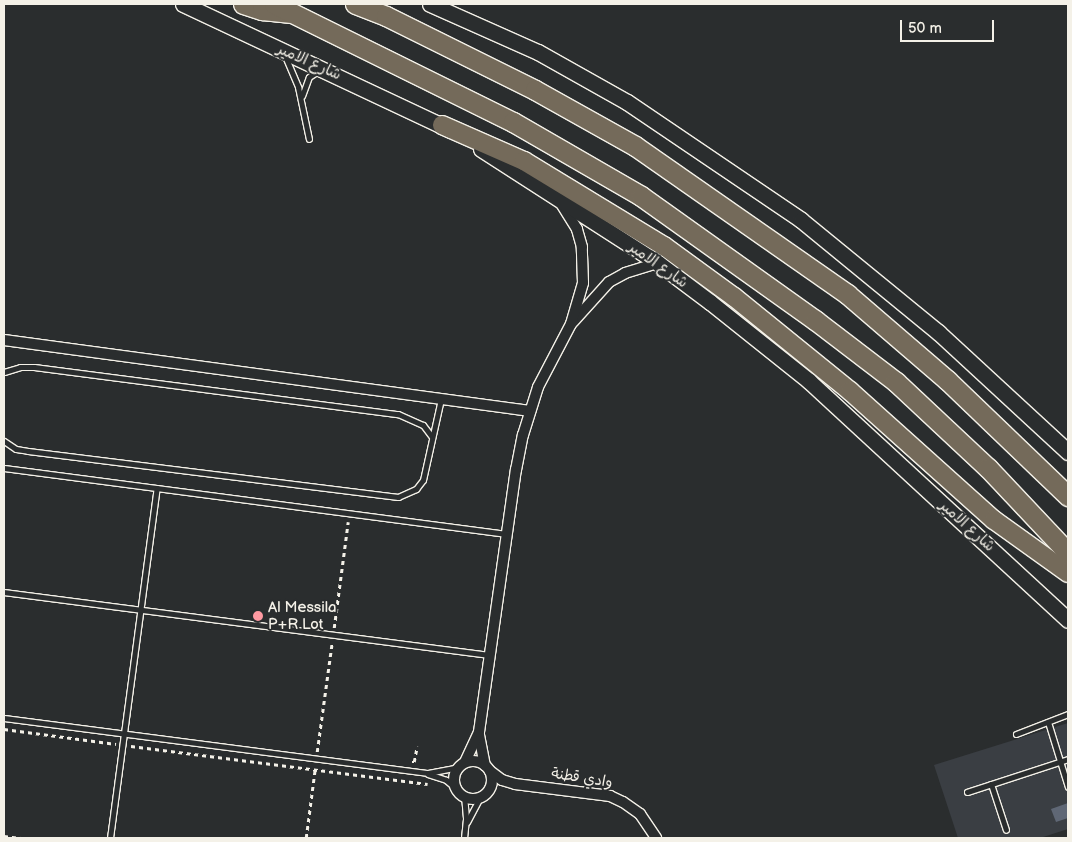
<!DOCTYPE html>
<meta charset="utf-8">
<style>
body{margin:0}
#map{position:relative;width:1072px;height:842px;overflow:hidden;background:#2a2d2e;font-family:"Balsamiq Sans","Playpen Sans Arabic",sans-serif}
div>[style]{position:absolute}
.built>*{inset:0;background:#3a3e43}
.building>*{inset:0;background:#5f6775}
.path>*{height:2.5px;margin-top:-1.25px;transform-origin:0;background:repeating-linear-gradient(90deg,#f4f1e8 0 4px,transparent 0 8px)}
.roads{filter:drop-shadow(1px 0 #f4f1e8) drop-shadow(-1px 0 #f4f1e8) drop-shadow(0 1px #f4f1e8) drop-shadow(0 -1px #f4f1e8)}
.service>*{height:5px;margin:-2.5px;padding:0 2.5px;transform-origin:2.5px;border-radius:2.5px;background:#2a2d2e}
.minor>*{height:10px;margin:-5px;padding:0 5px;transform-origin:5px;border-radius:5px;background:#2a2d2e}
.minor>.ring{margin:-5px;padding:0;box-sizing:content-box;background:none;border:10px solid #2a2d2e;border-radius:50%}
.secondary>*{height:15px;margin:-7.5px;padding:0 7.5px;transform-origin:7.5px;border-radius:7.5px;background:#2a2d2e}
.trunk>*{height:18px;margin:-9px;padding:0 9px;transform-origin:9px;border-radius:9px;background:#746a5a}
.motorway>*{height:19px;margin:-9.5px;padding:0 9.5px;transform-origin:9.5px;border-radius:9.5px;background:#746a5a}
.dots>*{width:14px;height:14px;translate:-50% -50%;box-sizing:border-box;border:2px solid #2a2d2e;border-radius:50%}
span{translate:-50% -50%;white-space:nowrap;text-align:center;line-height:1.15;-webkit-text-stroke:4px #2a2d2e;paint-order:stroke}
.street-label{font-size:15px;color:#f4f1e8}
.poi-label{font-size:15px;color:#f4f1e8}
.left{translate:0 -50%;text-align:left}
.frame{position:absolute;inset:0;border:5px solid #f4f1e8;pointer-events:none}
.scale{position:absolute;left:900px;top:20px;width:94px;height:22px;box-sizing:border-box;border:2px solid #f4f1e8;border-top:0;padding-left:6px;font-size:15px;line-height:18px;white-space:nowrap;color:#f4f1e8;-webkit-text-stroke:4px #2a2d2e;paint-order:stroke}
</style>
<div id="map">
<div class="built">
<i style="clip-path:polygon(1068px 723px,1068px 829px,1040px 838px,958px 838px,934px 765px)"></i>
</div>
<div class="building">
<i style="clip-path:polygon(1068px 803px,1068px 818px,1056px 822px,1051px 809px)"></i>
</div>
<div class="path">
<i style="left:334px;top:628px;width:107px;rotate:-82.5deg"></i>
<i style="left:4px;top:729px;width:113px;rotate:7.6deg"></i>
<i style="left:131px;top:746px;width:299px;rotate:7.3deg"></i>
<i style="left:317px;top:752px;width:110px;rotate:-82.2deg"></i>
<i style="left:412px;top:762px;width:2px"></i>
<i style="left:414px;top:762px;width:16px;rotate:-79deg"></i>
<i style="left:4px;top:836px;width:17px;rotate:7deg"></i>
<i style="left:306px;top:838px;width:70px;rotate:-82.6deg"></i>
</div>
<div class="roads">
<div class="service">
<i style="left:285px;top:56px;width:34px;rotate:67deg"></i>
<i style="left:298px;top:87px;width:53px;rotate:78.1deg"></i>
<i style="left:302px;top:96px;width:20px;rotate:-70deg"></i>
<i style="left:309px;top:77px;width:11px;rotate:-34deg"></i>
<i style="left:4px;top:372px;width:17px;rotate:-17deg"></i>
<i style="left:20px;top:367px;width:14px"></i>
<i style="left:34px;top:367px;width:367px;rotate:7.4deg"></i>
<i style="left:398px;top:414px;width:27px;rotate:24deg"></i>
<i style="left:423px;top:425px;width:15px;rotate:53deg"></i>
<i style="left:4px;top:441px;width:14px;rotate:34deg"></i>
<i style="left:16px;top:449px;width:12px;rotate:9deg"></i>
<i style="left:28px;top:451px;width:373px;rotate:7.1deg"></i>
<i style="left:398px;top:497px;width:20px;rotate:-24deg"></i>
<i style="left:416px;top:489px;width:11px;rotate:-52deg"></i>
<i style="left:423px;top:480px;width:83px;rotate:-77.5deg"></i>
<i style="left:4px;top:468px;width:507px;rotate:7.48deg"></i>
<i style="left:4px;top:592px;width:489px;rotate:7.4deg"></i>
<i style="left:4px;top:718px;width:428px;rotate:7.4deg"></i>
<i style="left:428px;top:773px;width:31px;rotate:-11deg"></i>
<i style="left:1048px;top:722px;width:68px;rotate:72.9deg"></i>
<i style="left:1016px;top:734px;width:56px;rotate:-21deg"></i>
<i style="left:428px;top:774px;width:19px;rotate:18deg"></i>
<i style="left:446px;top:780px;width:11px;rotate:41deg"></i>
<i style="left:991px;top:784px;width:48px;rotate:71.9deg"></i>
<i style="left:967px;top:792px;width:106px;rotate:-18.1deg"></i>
<i style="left:467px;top:822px;width:27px;rotate:-62deg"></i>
<i style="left:110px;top:838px;width:353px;rotate:-82.4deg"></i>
<i style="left:464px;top:838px;width:20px;rotate:-84deg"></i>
<i style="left:466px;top:818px;width:21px;rotate:-95deg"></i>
</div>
<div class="minor">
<i style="left:573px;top:322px;width:54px;rotate:-48deg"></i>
<i style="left:609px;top:282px;width:18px;rotate:-29deg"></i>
<i style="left:625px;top:273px;width:34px;rotate:-17deg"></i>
<i style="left:4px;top:340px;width:531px;rotate:7.69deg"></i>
<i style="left:479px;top:735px;width:31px;rotate:79deg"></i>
<i class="ring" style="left:454px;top:761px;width:28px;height:28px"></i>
<i style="left:465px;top:762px;width:33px;rotate:-65deg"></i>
<i style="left:479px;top:732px;width:265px;rotate:-82deg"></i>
<i style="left:516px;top:470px;width:36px;rotate:-79deg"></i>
<i style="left:523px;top:435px;width:50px;rotate:-72.6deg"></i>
<i style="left:538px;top:387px;width:71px;rotate:-62.4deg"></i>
<i style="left:571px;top:324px;width:43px;rotate:-73.7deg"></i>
<i style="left:583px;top:283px;width:36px;rotate:-92deg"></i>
<i style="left:582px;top:247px;width:19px;rotate:-106deg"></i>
<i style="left:577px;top:229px;width:28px;rotate:-122deg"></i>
<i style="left:490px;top:771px;width:15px;rotate:37deg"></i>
<i style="left:502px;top:780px;width:14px;rotate:17deg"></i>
<i style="left:515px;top:784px;width:96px;rotate:7.2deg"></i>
<i style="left:610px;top:796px;width:14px;rotate:25deg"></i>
<i style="left:623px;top:802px;width:21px;rotate:35deg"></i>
<i style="left:640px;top:814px;width:29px;rotate:56deg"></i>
</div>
<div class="secondary">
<i style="left:183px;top:4px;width:296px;rotate:25.2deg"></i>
<i style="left:430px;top:4px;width:118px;rotate:24deg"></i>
<i style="left:538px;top:52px;width:102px;rotate:29.3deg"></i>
<i style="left:627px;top:102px;width:210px;rotate:34.1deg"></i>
<i style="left:801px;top:220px;width:177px;rotate:39.3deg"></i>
<i style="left:938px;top:332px;width:177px;rotate:42.7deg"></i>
<i style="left:481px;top:149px;width:211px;rotate:32.8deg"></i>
<i style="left:658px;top:263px;width:65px;rotate:36.9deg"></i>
<i style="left:710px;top:302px;width:127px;rotate:38.6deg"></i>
<i style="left:809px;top:381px;width:352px;rotate:42.7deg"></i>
</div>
<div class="trunk">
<i style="left:442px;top:125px;width:90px;rotate:23.7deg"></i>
<i style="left:524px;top:161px;width:164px;rotate:31.3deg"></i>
<i style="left:664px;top:246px;width:87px;rotate:36.1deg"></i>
<i style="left:734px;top:297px;width:149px;rotate:39deg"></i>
<i style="left:850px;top:391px;width:193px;rotate:41.9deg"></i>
<i style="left:994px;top:520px;width:91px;rotate:35.6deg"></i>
</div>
<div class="motorway">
<i style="left:243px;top:4px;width:20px;rotate:18deg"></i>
<i style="left:262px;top:10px;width:27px;rotate:6deg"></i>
<i style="left:274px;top:4px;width:267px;rotate:26.3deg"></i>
<i style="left:513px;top:122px;width:148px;rotate:30deg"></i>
<i style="left:641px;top:196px;width:214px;rotate:35.5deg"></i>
<i style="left:815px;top:320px;width:102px;rotate:37.4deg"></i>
<i style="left:896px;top:382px;width:126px;rotate:43.1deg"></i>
<i style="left:988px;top:468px;width:117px;rotate:46.7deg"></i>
<i style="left:355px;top:4px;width:33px;rotate:21deg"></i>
<i style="left:386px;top:16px;width:166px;rotate:26.4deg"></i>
<i style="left:535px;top:90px;width:115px;rotate:29.2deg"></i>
<i style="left:635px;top:146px;width:259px;rotate:34.9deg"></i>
<i style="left:847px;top:294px;width:132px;rotate:40.7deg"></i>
<i style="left:947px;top:380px;width:168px;rotate:43.8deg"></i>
</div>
</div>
<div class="dots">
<i style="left:258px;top:616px;background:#ff9aa2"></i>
</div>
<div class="street-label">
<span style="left:309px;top:62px;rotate:24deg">شارع الامير</span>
<span style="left:658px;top:265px;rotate:35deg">شارع الامير</span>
<span style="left:967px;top:526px;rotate:42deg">شارع الامير</span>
<span style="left:582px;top:778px;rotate:9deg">وادي قطنة</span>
</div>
<div class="poi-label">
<span class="left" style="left:268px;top:616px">Al Messila<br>P+R Lot</span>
</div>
<div class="frame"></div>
<div class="scale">50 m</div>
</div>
